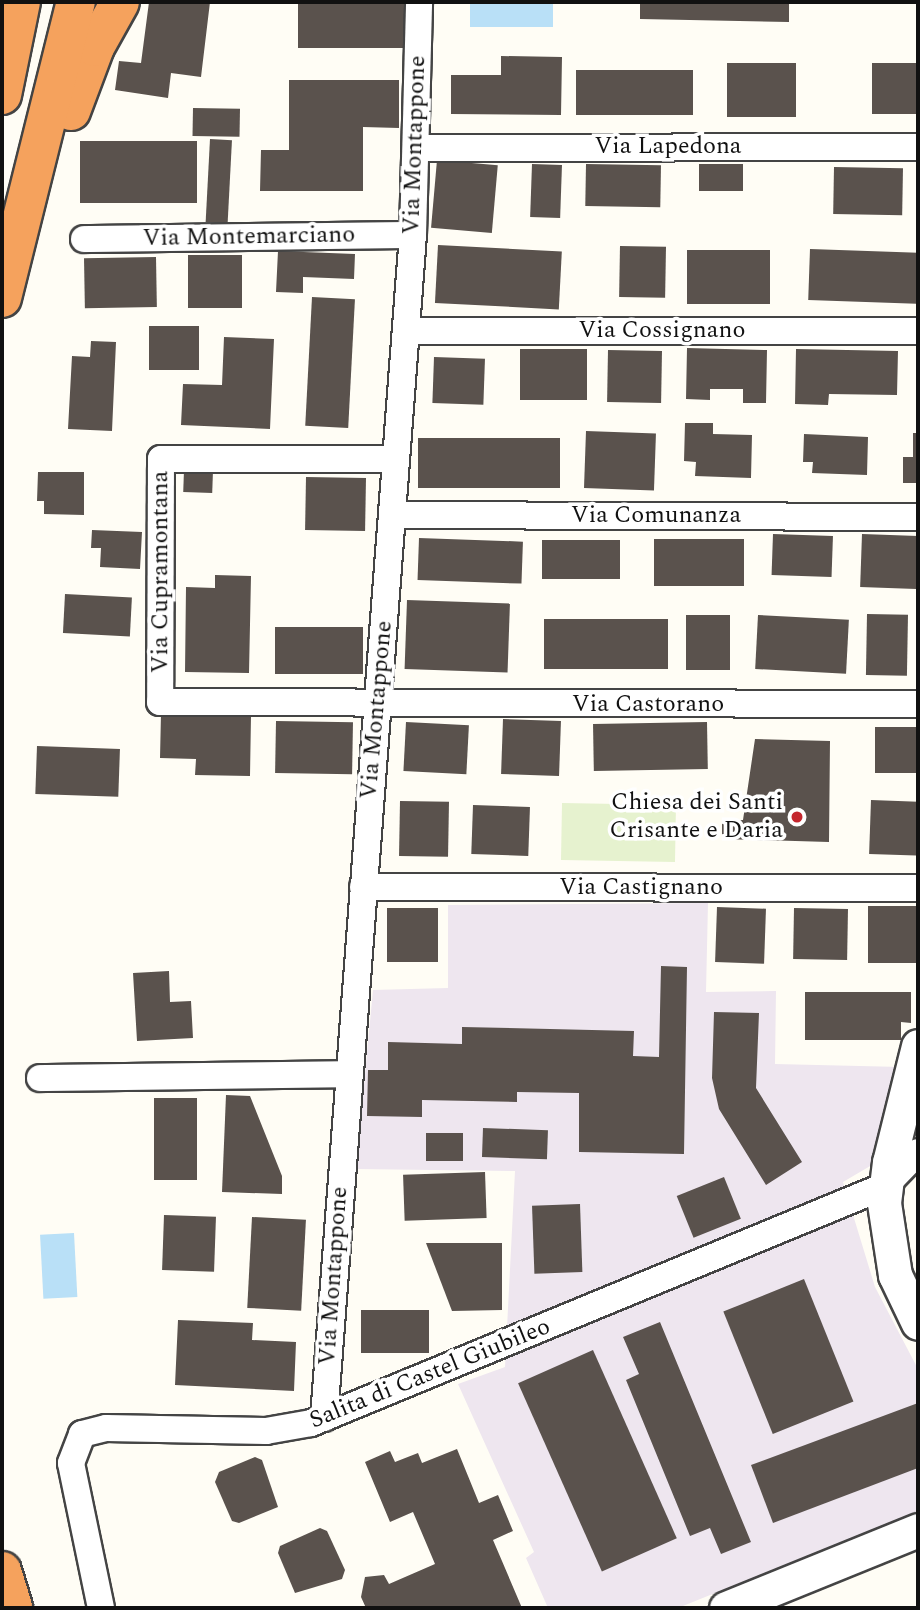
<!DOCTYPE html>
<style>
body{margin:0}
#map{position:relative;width:920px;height:1610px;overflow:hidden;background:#fffdf5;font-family:Spectral,serif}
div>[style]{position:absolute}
.industrial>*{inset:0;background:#eee6ef}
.pitch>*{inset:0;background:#e6f2cf;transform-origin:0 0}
.water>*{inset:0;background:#b9e0f7;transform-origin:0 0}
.building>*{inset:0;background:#5a524d;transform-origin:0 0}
.roads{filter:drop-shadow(2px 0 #444) drop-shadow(-2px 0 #444) drop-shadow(0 2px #444) drop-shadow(0 -2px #444)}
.minor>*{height:26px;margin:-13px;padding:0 13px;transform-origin:13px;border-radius:13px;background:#fff}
.tertiary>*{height:33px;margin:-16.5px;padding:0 16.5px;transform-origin:16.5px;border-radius:16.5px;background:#fff}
.motorway>*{height:38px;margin:-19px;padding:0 19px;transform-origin:19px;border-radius:19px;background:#f5a25d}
.dots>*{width:19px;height:19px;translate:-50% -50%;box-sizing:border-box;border:4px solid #fff;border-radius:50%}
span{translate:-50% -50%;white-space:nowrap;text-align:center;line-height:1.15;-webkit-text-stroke:7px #fff;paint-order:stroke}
.street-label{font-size:24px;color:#111}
.poi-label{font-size:24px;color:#111}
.right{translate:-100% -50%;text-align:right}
.frame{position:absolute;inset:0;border:4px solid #111;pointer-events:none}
</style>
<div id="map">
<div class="industrial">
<i style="clip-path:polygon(708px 903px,706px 992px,776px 991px,775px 1064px,902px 1067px,877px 1162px,843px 1182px,875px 1287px,918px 1369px,918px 1511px,678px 1608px,548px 1608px,526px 1558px,534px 1552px,458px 1384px,505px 1367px,515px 1171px,356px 1169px,373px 990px,448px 988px,448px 905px)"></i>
</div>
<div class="pitch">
<i style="left:562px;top:803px;width:114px;height:57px;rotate:1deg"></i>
</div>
<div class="water">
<i style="left:470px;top:2px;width:83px;height:25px"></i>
<i style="left:74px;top:1233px;width:64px;height:34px;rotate:87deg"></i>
</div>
<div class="building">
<i style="clip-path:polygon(149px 2px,210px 2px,201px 77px,171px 73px,168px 98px,115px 90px,119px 61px,141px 63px)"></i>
<i style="left:298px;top:2px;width:113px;height:46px"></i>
<i style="clip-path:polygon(640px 2px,789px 2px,789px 22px,640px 19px)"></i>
<i style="clip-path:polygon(501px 56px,562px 57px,561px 115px,451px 114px,451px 75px,501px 75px)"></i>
<i style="left:727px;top:63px;width:69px;height:54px"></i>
<i style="left:872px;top:63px;width:46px;height:51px"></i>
<i style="left:576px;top:70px;width:117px;height:45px"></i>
<i style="clip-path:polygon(289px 80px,399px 80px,399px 128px,363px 127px,363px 191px,260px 191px,261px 150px,289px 150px)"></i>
<i style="left:193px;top:108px;width:47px;height:28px;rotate:1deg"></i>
<i style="left:210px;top:139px;width:22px;height:83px;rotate:3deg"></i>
<i style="left:80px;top:141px;width:117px;height:62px"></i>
<i style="left:437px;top:160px;width:61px;height:68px;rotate:5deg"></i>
<i style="left:532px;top:164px;width:30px;height:53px;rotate:2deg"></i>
<i style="left:586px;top:164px;width:75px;height:42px;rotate:1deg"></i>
<i style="left:699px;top:164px;width:44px;height:27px"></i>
<i style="left:834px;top:167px;width:69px;height:47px;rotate:1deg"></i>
<i style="left:438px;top:245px;width:124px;height:58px;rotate:3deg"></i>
<i style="left:620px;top:246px;width:46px;height:51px;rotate:1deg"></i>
<i style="left:810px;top:249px;width:108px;height:51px;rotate:2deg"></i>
<i style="left:687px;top:250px;width:83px;height:54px"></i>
<i style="clip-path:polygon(278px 251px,355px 254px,354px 279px,303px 277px,303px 293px,276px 292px)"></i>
<i style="left:188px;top:255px;width:54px;height:53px"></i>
<i style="left:156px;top:257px;width:50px;height:72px;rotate:89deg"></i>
<i style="left:312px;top:297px;width:43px;height:129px;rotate:3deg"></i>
<i style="left:149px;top:326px;width:50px;height:44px"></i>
<i style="clip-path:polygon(224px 337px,274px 339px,270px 429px,181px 425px,183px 384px,222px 385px)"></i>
<i style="clip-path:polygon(91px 341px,116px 342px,112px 431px,68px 429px,72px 356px,90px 357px)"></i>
<i style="clip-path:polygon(687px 348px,767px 350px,766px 403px,743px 403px,743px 389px,710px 389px,710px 400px,686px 399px)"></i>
<i style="left:520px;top:349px;width:67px;height:51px"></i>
<i style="clip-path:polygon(796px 349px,898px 351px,897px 395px,829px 394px,828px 405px,795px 404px)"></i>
<i style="left:608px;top:350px;width:54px;height:52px;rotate:1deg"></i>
<i style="left:434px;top:357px;width:51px;height:46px;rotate:2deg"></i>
<i style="clip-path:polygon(685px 423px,713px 423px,713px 434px,752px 435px,751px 478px,695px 476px,696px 462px,684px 461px)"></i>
<i style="left:586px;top:431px;width:70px;height:57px;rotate:2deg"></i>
<i style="clip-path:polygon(913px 433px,918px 433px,918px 483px,903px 483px,903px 457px,913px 457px)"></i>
<i style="clip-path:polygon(804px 434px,868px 437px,867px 475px,812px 473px,813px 462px,803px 462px)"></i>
<i style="left:560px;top:438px;width:50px;height:142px;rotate:90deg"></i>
<i style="left:184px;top:470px;width:29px;height:22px;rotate:2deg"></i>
<i style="clip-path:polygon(38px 472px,84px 472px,84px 515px,44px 514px,44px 501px,37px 501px)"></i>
<i style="left:306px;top:477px;width:60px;height:53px;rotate:1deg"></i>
<i style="clip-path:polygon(92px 530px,142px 532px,140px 569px,100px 567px,101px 548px,91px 548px)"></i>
<i style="left:773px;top:534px;width:60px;height:41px;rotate:2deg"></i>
<i style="left:862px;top:534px;width:56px;height:53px;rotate:2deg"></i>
<i style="left:419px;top:538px;width:104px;height:42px;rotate:2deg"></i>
<i style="left:654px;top:539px;width:90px;height:47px"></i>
<i style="left:542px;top:540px;width:78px;height:39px"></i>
<i style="clip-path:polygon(215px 575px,251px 576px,249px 673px,185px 672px,186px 587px,215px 588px)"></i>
<i style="left:65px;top:594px;width:67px;height:39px;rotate:3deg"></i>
<i style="left:407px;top:600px;width:103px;height:69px;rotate:2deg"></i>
<i style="left:867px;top:614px;width:41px;height:61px;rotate:1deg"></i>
<i style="left:686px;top:615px;width:44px;height:55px"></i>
<i style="left:758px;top:615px;width:91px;height:54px;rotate:3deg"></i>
<i style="left:544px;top:619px;width:124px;height:50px"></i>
<i style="left:275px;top:627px;width:88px;height:47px"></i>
<i style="clip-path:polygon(161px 713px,251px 716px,250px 776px,195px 775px,196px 759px,160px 758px)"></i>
<i style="left:503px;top:719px;width:58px;height:55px;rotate:2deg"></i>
<i style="left:276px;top:721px;width:77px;height:52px;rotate:1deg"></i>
<i style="left:406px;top:722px;width:63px;height:49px;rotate:3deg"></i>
<i style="left:707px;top:722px;width:47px;height:114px;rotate:89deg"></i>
<i style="left:875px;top:727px;width:43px;height:46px"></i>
<i style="clip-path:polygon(755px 739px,830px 741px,829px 842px,722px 839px,722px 821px,743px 820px)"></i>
<i style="left:37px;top:746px;width:83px;height:48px;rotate:2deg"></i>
<i style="left:871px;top:800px;width:47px;height:54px;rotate:2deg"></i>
<i style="left:400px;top:801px;width:49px;height:55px;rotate:1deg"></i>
<i style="left:473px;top:805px;width:57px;height:49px;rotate:2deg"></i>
<i style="left:868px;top:906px;width:50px;height:57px"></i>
<i style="left:717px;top:907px;width:49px;height:55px;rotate:2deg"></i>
<i style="left:438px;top:908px;width:54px;height:51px;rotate:90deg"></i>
<i style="left:794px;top:908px;width:54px;height:51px;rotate:1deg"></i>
<i style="clip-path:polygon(661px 966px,687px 967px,684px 1154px,579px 1152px,579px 1093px,517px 1092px,517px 1102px,422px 1100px,422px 1117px,367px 1116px,368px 1070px,388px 1070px,388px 1042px,462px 1044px,462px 1027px,634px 1031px,633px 1056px,659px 1057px)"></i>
<i style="clip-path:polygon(169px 971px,170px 1002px,191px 1001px,193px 1038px,137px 1041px,133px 973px)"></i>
<i style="clip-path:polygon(805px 992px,911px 992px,911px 1023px,901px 1022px,901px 1040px,805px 1040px)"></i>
<i style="clip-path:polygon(714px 1012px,759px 1013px,756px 1088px,802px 1162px,766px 1185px,719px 1109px,712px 1078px)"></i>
<i style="clip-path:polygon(226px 1095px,250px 1096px,282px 1176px,282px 1194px,222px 1192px)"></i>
<i style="left:154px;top:1098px;width:43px;height:82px"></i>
<i style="left:483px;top:1128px;width:65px;height:29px;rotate:2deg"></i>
<i style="left:426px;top:1133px;width:37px;height:28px"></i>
<i style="left:485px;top:1172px;width:46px;height:82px;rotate:88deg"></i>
<i style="left:724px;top:1177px;width:45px;height:51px;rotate:68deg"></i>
<i style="left:580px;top:1204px;width:68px;height:48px;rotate:88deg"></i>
<i style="left:164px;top:1215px;width:52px;height:55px;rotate:2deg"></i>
<i style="left:252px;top:1217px;width:54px;height:91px;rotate:3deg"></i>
<i style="clip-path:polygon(426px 1243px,502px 1243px,502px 1310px,452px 1311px)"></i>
<i style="left:804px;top:1279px;width:132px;height:87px;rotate:68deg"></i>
<i style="left:429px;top:1310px;width:43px;height:68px;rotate:90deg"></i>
<i style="clip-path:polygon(178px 1320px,253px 1323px,252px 1340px,296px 1342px,294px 1391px,175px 1385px)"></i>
<i style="clip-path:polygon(660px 1322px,751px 1542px,721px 1554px,710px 1528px,690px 1536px,626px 1380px,639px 1374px,623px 1337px)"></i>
<i style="left:593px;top:1350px;width:206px;height:82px;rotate:66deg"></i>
<i style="clip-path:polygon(918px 1403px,918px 1468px,773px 1523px,751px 1465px)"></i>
<i style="clip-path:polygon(457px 1449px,479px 1503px,498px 1495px,513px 1531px,493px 1540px,522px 1608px,366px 1608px,361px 1597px,365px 1577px,384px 1575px,389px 1584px,435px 1564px,413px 1512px,390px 1522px,365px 1462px,390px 1451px,395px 1462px,418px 1453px,422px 1463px)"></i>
<i style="clip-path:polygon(255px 1457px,262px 1460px,278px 1507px,239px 1523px,232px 1521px,215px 1482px,219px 1472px)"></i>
<i style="clip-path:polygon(320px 1528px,327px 1531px,345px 1570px,342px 1579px,295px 1593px,278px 1553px,280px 1546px)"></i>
</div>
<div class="roads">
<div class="minor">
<i style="left:418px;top:148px;width:500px;rotate:-0.11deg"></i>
<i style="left:84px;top:239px;width:329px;rotate:-0.7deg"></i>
<i style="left:406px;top:331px;width:512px"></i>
<i style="left:395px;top:459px;width:234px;rotate:180deg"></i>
<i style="left:161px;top:459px;width:243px;rotate:90.2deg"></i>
<i style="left:160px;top:702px;width:758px;rotate:0.15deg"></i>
<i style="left:393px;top:515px;width:525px;rotate:0.22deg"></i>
<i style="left:363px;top:887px;width:555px;rotate:0.1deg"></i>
<i style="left:40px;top:1078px;width:308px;rotate:-0.7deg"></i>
<i style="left:324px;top:1418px;width:1186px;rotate:-85.7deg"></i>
<i style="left:413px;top:235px;width:233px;rotate:-88.5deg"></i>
<i style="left:101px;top:1608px;width:148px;rotate:-101.7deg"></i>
<i style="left:71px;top:1463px;width:31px;rotate:-69deg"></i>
<i style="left:82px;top:1434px;width:25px;rotate:-14deg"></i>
<i style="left:106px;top:1428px;width:160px;rotate:1.1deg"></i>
<i style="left:266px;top:1431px;width:46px;rotate:-10.1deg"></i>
<i style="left:311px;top:1423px;width:621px;rotate:-22.44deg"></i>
<i style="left:885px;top:1186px;width:47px;rotate:-45.9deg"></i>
</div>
<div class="tertiary">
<i style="left:918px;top:1046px;width:120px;rotate:104deg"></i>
<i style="left:889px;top:1162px;width:41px;rotate:97deg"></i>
<i style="left:884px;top:1203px;width:73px;rotate:81.3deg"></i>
<i style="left:895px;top:1275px;width:53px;rotate:64.4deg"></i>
<i style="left:726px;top:1608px;width:207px;rotate:-22.1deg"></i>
</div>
<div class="motorway">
<i style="left:2px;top:95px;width:95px;rotate:-78.5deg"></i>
<i style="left:71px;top:111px;width:68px;rotate:-69.4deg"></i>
<i style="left:95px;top:47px;width:51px;rotate:-60.9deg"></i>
<i style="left:2px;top:298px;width:305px;rotate:-76deg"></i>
<i style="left:2px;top:1571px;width:39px;rotate:73deg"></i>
</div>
</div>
<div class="dots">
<i style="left:797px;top:817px;background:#c4262e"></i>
</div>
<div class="street-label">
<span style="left:415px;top:145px;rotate:-88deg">Via Montappone</span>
<span style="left:668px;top:147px">Via Lapedona</span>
<span style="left:249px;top:237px;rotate:-1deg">Via Montemarciano</span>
<span style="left:662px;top:331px">Via Cossignano</span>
<span style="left:656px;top:516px">Via Comunanza</span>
<span style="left:161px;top:572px;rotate:-90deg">Via Cupramontana</span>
<span style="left:648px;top:705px">Via Castorano</span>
<span style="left:377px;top:710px;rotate:-85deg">Via Montappone</span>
<span style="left:641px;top:888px">Via Castignano</span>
<span style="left:334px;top:1276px;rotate:-86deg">Via Montappone</span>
<span style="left:430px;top:1374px;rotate:-22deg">Salita di Castel Giubileo</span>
</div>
<div class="poi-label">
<span class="right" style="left:783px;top:817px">Chiesa dei Santi<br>Crisante e Daria</span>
</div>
<div class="frame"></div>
</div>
